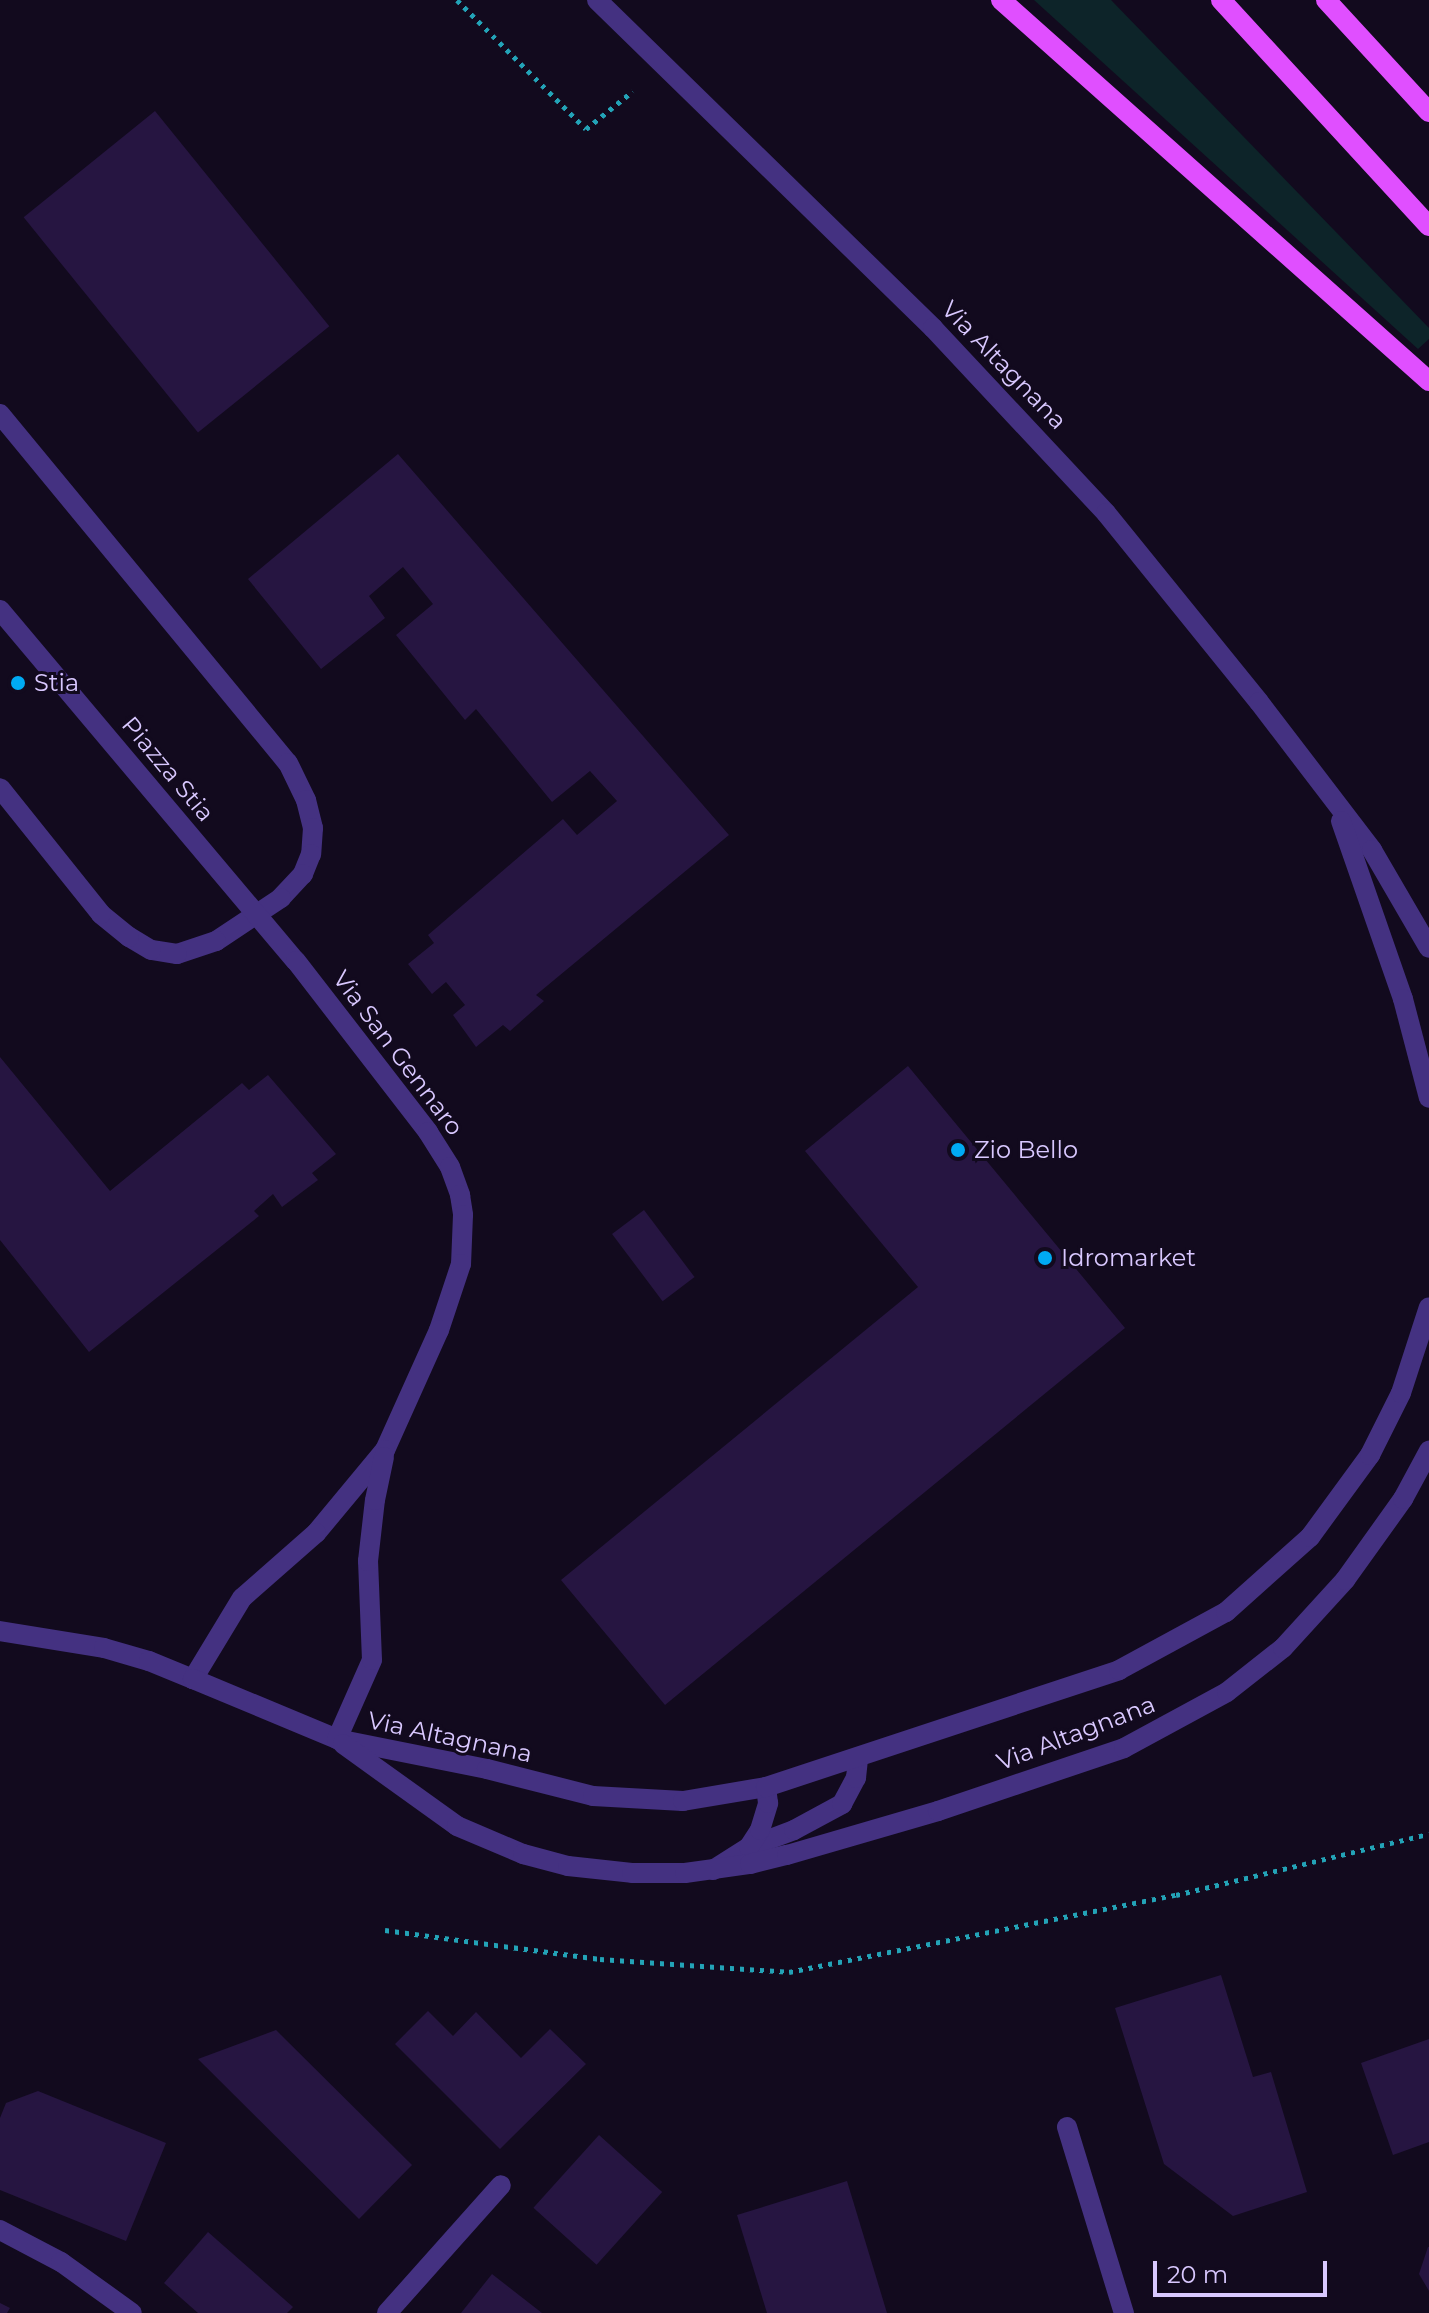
<!DOCTYPE html>
<style>
body{margin:0}
#map{position:relative;width:1429px;height:2313px;overflow:hidden;background:#120a1e;font-family:Montserrat,sans-serif}
div>[style]{position:absolute}
.green>*{inset:0;background:#0d2429}
.building>*{inset:0;background:#261541;transform-origin:0 0}
.path>*{height:5px;margin-top:-2.5px;transform-origin:0;background:repeating-linear-gradient(90deg,#23a3b7 0 4px,transparent 0 10px)}
.service>*{height:20px;margin:-10px;padding:0 10px;transform-origin:10px;border-radius:10px;background:#443181}
.minor>*{height:20px;margin:-10px;padding:0 10px;transform-origin:10px;border-radius:10px;background:#443181}
.tertiary>*{height:20px;margin:-10px;padding:0 10px;transform-origin:10px;border-radius:10px;background:#443181}
.primary>*{height:20px;margin:-10px;padding:0 10px;transform-origin:10px;border-radius:10px;background:#e04fff}
.dots>*{width:22px;height:22px;translate:-50% -50%;box-sizing:border-box;border:4px solid #120a1e;border-radius:50%}
span{translate:-50% -50%;white-space:nowrap;text-align:center;line-height:1.15;-webkit-text-stroke:6px #120a1e;paint-order:stroke}
.street-label{font-size:24px;color:#d9c8ff}
.poi-label{font-size:24px;color:#d9c8ff}
.left{translate:0 -50%;text-align:left}
.scale{position:absolute;left:1153px;top:2261px;width:174px;height:36px;box-sizing:border-box;border:4px solid #d9c8ff;border-top:0;padding-left:10px;font-size:24px;line-height:28px;white-space:nowrap;color:#d9c8ff;-webkit-text-stroke:6px #120a1e;paint-order:stroke}
</style>
<div id="map">
<div class="green">
<i style="clip-path:polygon(1034px 0,1111px 0,1429px 328px,1429px 339px,1418px 349px)"></i>
</div>
<div class="building">
<i style="left:155px;top:111px;width:277px;height:169px;rotate:51deg"></i>
<i style="clip-path:polygon(398px 454px,729px 835px,536px 995px,544px 1001px,510px 1031px,503px 1025px,476px 1047px,453px 1015px,465px 1005px,446px 982px,432px 994px,408px 964px,434px 943px,428px 935px,563px 819px,577px 835px,617px 801px,590px 771px,552px 802px,476px 709px,465px 720px,396px 635px,433px 604px,403px 567px,369px 596px,385px 618px,321px 669px,248px 579px)"></i>
<i style="clip-path:polygon(0 1057px,110px 1191px,242px 1083px,249px 1090px,268px 1075px,336px 1154px,312px 1173px,318px 1180px,282px 1207px,273px 1194px,254px 1211px,259px 1216px,89px 1352px,0 1240px)"></i>
<i style="clip-path:polygon(908px 1066px,1125px 1328px,665px 1705px,561px 1580px,918px 1287px,805px 1151px)"></i>
<i style="left:644px;top:1210px;width:84px;height:40px;rotate:53deg"></i>
<i style="clip-path:polygon(1221px 1975px,1253px 2077px,1271px 2072px,1307px 2192px,1233px 2216px,1164px 2164px,1115px 2008px)"></i>
<i style="clip-path:polygon(428px 2011px,453px 2036px,476px 2012px,521px 2058px,550px 2029px,586px 2064px,500px 2149px,395px 2044px)"></i>
<i style="clip-path:polygon(276px 2030px,412px 2165px,359px 2219px,198px 2059px)"></i>
<i style="clip-path:polygon(1429px 2039px,1429px 2142px,1393px 2155px,1361px 2063px)"></i>
<i style="clip-path:polygon(38px 2091px,166px 2143px,126px 2241px,0 2190px,0 2118px,6px 2103px)"></i>
<i style="left:599px;top:2135px;width:85px;height:98px;rotate:42deg"></i>
<i style="clip-path:polygon(847px 2181px,887px 2313px,767px 2313px,737px 2215px)"></i>
<i style="clip-path:polygon(208px 2232px,293px 2307px,287px 2313px,198px 2313px,164px 2283px)"></i>
<i style="clip-path:polygon(1428px 2247px,1429px 2247px,1429px 2291px,1419px 2274px)"></i>
<i style="clip-path:polygon(492px 2274px,542px 2313px,461px 2313px)"></i>
<i style="clip-path:polygon(0 2303px,10px 2308px,7px 2313px,0 2313px)"></i>
</div>
<div class="path">
<i style="left:457px;top:0;width:182px;rotate:45deg"></i>
<i style="left:586px;top:129px;width:60px;rotate:-39deg"></i>
<i style="left:385px;top:1930px;width:217px;rotate:7.7deg"></i>
<i style="left:600px;top:1959px;width:189px;rotate:3.9deg"></i>
<i style="left:789px;top:1972px;width:395px;rotate:-11.3deg"></i>
<i style="left:1176px;top:1895px;width:260px;rotate:-13.6deg"></i>
</div>
<div class="service">
<i style="left:0;top:414px;width:452px;rotate:50.5deg"></i>
<i style="left:288px;top:763px;width:41px;rotate:64.1deg"></i>
<i style="left:306px;top:800px;width:29px;rotate:76deg"></i>
<i style="left:313px;top:828px;width:26px;rotate:94deg"></i>
<i style="left:311px;top:854px;width:22px;rotate:112deg"></i>
<i style="left:303px;top:874px;width:33px;rotate:133deg"></i>
<i style="left:281px;top:898px;width:78px;rotate:146.5deg"></i>
<i style="left:216px;top:941px;width:41px;rotate:161.6deg"></i>
<i style="left:177px;top:954px;width:26px;rotate:-171deg"></i>
<i style="left:151px;top:950px;width:26px;rotate:-149deg"></i>
<i style="left:129px;top:937px;width:36px;rotate:-141deg"></i>
<i style="left:101px;top:914px;width:161px;rotate:-128.7deg"></i>
</div>
<div class="minor">
<i style="left:0;top:1631px;width:105px;rotate:9.3deg"></i>
<i style="left:104px;top:1648px;width:47px;rotate:16.1deg"></i>
<i style="left:149px;top:1661px;width:48px;rotate:22.2deg"></i>
<i style="left:749px;top:1847px;width:48px;rotate:-20.7deg"></i>
<i style="left:794px;top:1830px;width:55px;rotate:-28.4deg"></i>
<i style="left:842px;top:1804px;width:30px;rotate:-62deg"></i>
<i style="left:856px;top:1778px;width:20px;rotate:-84deg"></i>
<i style="left:713px;top:1870px;width:43px;rotate:-32.6deg"></i>
<i style="left:749px;top:1847px;width:20px;rotate:-57deg"></i>
<i style="left:760px;top:1830px;width:28px;rotate:-73deg"></i>
<i style="left:768px;top:1803px;width:16px;rotate:-97deg"></i>
<i style="left:1067px;top:2127px;width:195px;rotate:73deg"></i>
<i style="left:0;top:2230px;width:69px;rotate:27.7deg"></i>
<i style="left:61px;top:2262px;width:87px;rotate:35.7deg"></i>
<i style="left:387px;top:2313px;width:171px;rotate:-48.3deg"></i>
</div>
<div class="tertiary">
<i style="left:597px;top:0;width:470px;rotate:44.3deg"></i>
<i style="left:933px;top:328px;width:253px;rotate:46.9deg"></i>
<i style="left:1106px;top:513px;width:243px;rotate:51deg"></i>
<i style="left:1259px;top:702px;width:186px;rotate:52.6deg"></i>
<i style="left:1372px;top:850px;width:113px;rotate:59.8deg"></i>
<i style="left:0;top:610px;width:459px;rotate:49.9deg"></i>
<i style="left:296px;top:961px;width:216px;rotate:52.3deg"></i>
<i style="left:428px;top:1132px;width:41px;rotate:57.8deg"></i>
<i style="left:450px;top:1167px;width:30px;rotate:70deg"></i>
<i style="left:460px;top:1195px;width:20px;rotate:81deg"></i>
<i style="left:463px;top:1215px;width:49px;rotate:92.3deg"></i>
<i style="left:461px;top:1264px;width:70px;rotate:108.4deg"></i>
<i style="left:439px;top:1330px;width:132px;rotate:114.2deg"></i>
<i style="left:385px;top:1450px;width:108px;rotate:129.7deg"></i>
<i style="left:316px;top:1533px;width:98px;rotate:138.7deg"></i>
<i style="left:242px;top:1598px;width:95px;rotate:121.2deg"></i>
<i style="left:193px;top:1679px;width:156px;rotate:22.6deg"></i>
<i style="left:337px;top:1739px;width:153px;rotate:11.3deg"></i>
<i style="left:487px;top:1769px;width:109px;rotate:14.3deg"></i>
<i style="left:593px;top:1796px;width:90px;rotate:3.2deg"></i>
<i style="left:683px;top:1801px;width:84px;rotate:-9.6deg"></i>
<i style="left:766px;top:1787px;width:372px;rotate:-18.3deg"></i>
<i style="left:1119px;top:1670px;width:122px;rotate:-28.5deg"></i>
<i style="left:1226px;top:1612px;width:113px;rotate:-41.8deg"></i>
<i style="left:1310px;top:1537px;width:102px;rotate:-53.8deg"></i>
<i style="left:1370px;top:1455px;width:69px;rotate:-63.4deg"></i>
<i style="left:1401px;top:1393px;width:90px;rotate:-72deg"></i>
<i style="left:1341px;top:821px;width:188px;rotate:70.8deg"></i>
<i style="left:1403px;top:999px;width:102px;rotate:75.3deg"></i>
<i style="left:337px;top:1739px;width:86px;rotate:-66.1deg"></i>
<i style="left:372px;top:1660px;width:99px;rotate:-92.3deg"></i>
<i style="left:368px;top:1561px;width:61px;rotate:-83.5deg"></i>
<i style="left:375px;top:1500px;width:44px;rotate:-78.2deg"></i>
<i style="left:343px;top:1744px;width:140px;rotate:35.7deg"></i>
<i style="left:457px;top:1826px;width:72px;rotate:23deg"></i>
<i style="left:523px;top:1854px;width:47px;rotate:14.9deg"></i>
<i style="left:568px;top:1866px;width:64px;rotate:6.2deg"></i>
<i style="left:632px;top:1873px;width:53px"></i>
<i style="left:685px;top:1873px;width:66px;rotate:-7.9deg"></i>
<i style="left:750px;top:1864px;width:38px;rotate:-14deg"></i>
<i style="left:787px;top:1855px;width:157px;rotate:-16.2deg"></i>
<i style="left:938px;top:1811px;width:196px;rotate:-18.7deg"></i>
<i style="left:1124px;top:1748px;width:117px;rotate:-28.5deg"></i>
<i style="left:1227px;top:1692px;width:71px;rotate:-38.2deg"></i>
<i style="left:1283px;top:1648px;width:92px;rotate:-47.6deg"></i>
<i style="left:1345px;top:1580px;width:100px;rotate:-54.4deg"></i>
<i style="left:1403px;top:1499px;width:55px;rotate:-61.6deg"></i>
</div>
<div class="primary">
<i style="left:1001px;top:0;width:573px;rotate:41.68deg"></i>
<i style="left:1221px;top:0;width:307px;rotate:47.4deg"></i>
<i style="left:1326px;top:0;width:152px;rotate:47.4deg"></i>
</div>
<div class="dots">
<i style="left:18px;top:683px;background:#00aaf3"></i>
<i style="left:958px;top:1150px;background:#00aaf3"></i>
<i style="left:1045px;top:1258px;background:#00aaf3"></i>
</div>
<div class="street-label">
<span style="left:1004px;top:365px;rotate:46deg">Via Altagnana</span>
<span style="left:168px;top:769px;rotate:50deg">Piazza Stia</span>
<span style="left:398px;top:1053px;rotate:53deg">Via San Gennaro</span>
<span style="left:1076px;top:1733px;rotate:-21deg">Via Altagnana</span>
<span style="left:450px;top:1737px;rotate:12deg">Via Altagnana</span>
</div>
<div class="poi-label">
<span class="left" style="left:34px;top:683px">Stia</span>
<span class="left" style="left:974px;top:1150px">Zio Bello</span>
<span class="left" style="left:1061px;top:1258px">Idromarket</span>
</div>
<div class="scale">20 m</div>
</div>
